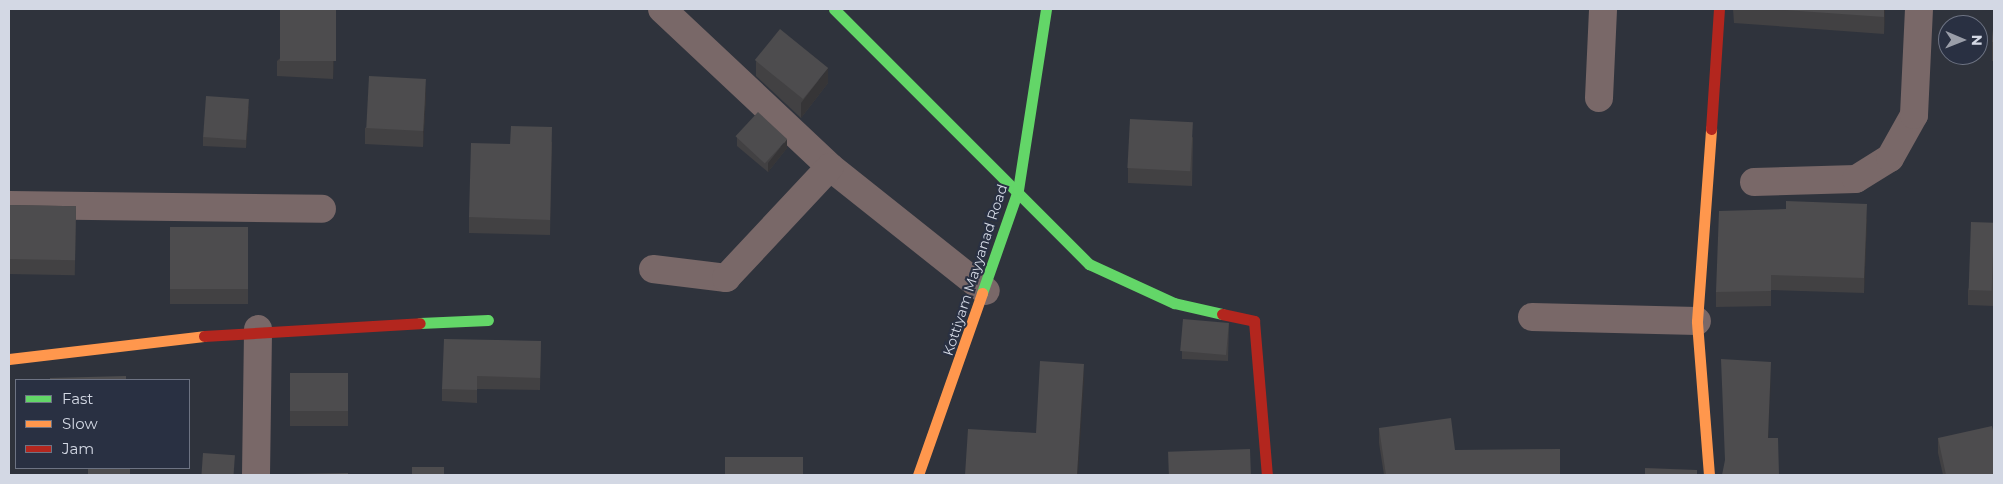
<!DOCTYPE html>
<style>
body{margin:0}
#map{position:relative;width:2003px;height:484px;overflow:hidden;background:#2f333c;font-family:Montserrat,sans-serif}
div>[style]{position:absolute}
.street>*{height:28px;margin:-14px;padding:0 14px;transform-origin:14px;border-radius:14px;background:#796868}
.fast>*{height:11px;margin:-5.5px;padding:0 5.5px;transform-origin:5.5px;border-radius:5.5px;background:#63d668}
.slow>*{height:11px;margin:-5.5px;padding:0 5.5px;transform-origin:5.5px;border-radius:5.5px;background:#ff974d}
.jam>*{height:11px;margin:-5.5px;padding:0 5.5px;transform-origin:5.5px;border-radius:5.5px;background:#b3261e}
.wall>*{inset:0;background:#424143;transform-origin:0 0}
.shaded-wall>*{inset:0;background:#363537}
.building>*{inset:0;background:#4d4c4e;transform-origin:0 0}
span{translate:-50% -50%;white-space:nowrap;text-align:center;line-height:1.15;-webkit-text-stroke:4px #293042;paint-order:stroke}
.street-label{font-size:14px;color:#d3d8e4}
.frame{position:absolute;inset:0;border:10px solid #d3d8e4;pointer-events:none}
.legend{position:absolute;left:15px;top:379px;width:175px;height:90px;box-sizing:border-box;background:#293042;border:1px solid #6d7383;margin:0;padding:6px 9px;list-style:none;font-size:15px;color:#d3d8e4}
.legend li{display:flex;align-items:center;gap:10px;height:25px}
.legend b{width:25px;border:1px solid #6d7383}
.north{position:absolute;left:1938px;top:15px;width:50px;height:50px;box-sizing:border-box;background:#293042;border:1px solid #6d7383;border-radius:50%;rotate:91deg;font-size:14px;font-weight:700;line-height:20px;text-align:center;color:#d3d8e4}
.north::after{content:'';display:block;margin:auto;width:18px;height:22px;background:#9a9ea9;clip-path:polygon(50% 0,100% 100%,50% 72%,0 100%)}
</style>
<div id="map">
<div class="street">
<i style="left:662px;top:9px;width:231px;rotate:43.2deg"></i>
<i style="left:830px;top:167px;width:199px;rotate:38.5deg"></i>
<i style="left:1599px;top:98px;width:89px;rotate:-87.4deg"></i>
<i style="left:1754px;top:182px;width:102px;rotate:-1.7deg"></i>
<i style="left:1856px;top:179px;width:40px;rotate:-32deg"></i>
<i style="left:1890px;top:158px;width:49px;rotate:-60.8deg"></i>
<i style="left:1914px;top:115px;width:106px;rotate:-87.3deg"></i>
<i style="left:9px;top:205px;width:313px;rotate:0.7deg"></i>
<i style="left:653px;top:269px;width:74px;rotate:7deg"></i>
<i style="left:726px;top:278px;width:152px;rotate:-46.9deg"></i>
<i style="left:1532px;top:317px;width:165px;rotate:1.4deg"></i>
<i style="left:256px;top:475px;width:146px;rotate:-89.2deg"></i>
</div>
<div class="fast">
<i style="left:834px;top:9px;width:361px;rotate:45deg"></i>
<i style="left:1089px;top:264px;width:94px;rotate:24.6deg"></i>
<i style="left:1174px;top:303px;width:49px;rotate:12.9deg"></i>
<i style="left:982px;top:293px;width:109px;rotate:-70.7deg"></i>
<i style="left:1018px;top:190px;width:183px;rotate:-81.2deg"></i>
<i style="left:420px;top:323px;width:68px;rotate:-2.5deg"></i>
</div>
<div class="slow">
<i style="left:9px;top:359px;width:196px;rotate:-6.7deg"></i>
<i style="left:918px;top:475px;width:193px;rotate:-70.6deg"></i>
<i style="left:1709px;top:475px;width:154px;rotate:-94.5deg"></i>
<i style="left:1697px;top:321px;width:193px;rotate:-85.8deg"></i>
</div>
<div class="jam">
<i style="left:1711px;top:129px;width:120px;rotate:-86.2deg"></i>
<i style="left:1222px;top:314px;width:33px;rotate:12deg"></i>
<i style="left:1254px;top:321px;width:155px;rotate:85.2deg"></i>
<i style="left:204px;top:336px;width:216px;rotate:-3.4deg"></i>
</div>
<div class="wall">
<i style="clip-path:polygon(336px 9px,333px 79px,277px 76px,277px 61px)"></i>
<i style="clip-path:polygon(1733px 9px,1885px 9px,1884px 34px,1734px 23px)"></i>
<i style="clip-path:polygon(1994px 16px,1994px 61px,1992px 61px,1992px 42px)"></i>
<i style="clip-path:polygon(756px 61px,828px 83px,801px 118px,756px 76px)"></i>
<i style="clip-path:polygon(426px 94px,423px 147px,365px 144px,365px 128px)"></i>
<i style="clip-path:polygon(249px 108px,246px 148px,203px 146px,203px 137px)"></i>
<i style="clip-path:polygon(737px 137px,787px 148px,768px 172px,737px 146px)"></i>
<i style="clip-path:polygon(1193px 137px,1192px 186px,1128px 183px,1128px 168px)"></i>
<i style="clip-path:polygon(552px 142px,550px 235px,469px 233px,469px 217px,510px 144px)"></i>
<i style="left:9px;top:205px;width:67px;height:69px;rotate:1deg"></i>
<i style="clip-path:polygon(1867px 219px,1864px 293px,1771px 290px,1771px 306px,1716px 307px,1716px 292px)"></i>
<i style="clip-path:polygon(1994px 223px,1994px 306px,1968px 305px,1968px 290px)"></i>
<i style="left:170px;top:227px;width:78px;height:77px"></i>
<i style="clip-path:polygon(1229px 323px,1228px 361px,1182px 359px,1182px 351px)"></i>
<i style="clip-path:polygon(541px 341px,540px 390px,477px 389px,477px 403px,442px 401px,442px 389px)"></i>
<i style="left:290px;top:373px;width:58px;height:53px"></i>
<i style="clip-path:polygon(1379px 428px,1455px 450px,1560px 475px,1384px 475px,1379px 443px)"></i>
<i style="clip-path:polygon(1938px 438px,1994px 475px,1943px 475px,1938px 453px)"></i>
</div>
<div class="shaded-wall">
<i style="clip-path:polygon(336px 9px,333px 79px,333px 64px)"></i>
<i style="clip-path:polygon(1884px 9px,1885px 9px,1884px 34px)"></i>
<i style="clip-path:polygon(828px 68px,828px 83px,801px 118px,801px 103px)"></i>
<i style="clip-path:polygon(426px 79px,426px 94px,423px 147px,423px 132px)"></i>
<i style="clip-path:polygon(249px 99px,249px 108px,246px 148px,246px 139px)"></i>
<i style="clip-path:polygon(787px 139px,787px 148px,768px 172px,768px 163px)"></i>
<i style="clip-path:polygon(1867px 204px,1867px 219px,1864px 293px,1864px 278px)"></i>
<i style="clip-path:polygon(1771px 362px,1771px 376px,1768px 451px,1768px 438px)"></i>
<i style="clip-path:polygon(1084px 364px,1084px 381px,1078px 475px,1077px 475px)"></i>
</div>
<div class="building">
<i style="left:280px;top:9px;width:56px;height:52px"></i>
<i style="clip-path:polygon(1771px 9px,1884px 9px,1884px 17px)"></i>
<i style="clip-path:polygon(1994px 16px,1994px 42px,1992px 42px)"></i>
<i style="left:780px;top:29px;width:62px;height:40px;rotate:39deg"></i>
<i style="left:369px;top:76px;width:57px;height:52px;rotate:3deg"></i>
<i style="left:206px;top:96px;width:43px;height:41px;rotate:4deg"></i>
<i style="left:758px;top:112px;width:40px;height:33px;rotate:43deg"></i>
<i style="left:1130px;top:119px;width:63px;height:49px;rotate:3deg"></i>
<i style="clip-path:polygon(511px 126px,552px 127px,550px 220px,469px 217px,471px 143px,510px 144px)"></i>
<i style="clip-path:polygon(1786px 201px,1867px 204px,1864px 278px,1771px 275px,1771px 291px,1716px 292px,1719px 211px,1786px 209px)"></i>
<i style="left:9px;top:205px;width:67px;height:54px;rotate:1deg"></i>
<i style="left:1971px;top:222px;width:23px;height:68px;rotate:2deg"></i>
<i style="left:170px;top:227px;width:78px;height:62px"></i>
<i style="left:1183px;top:319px;width:46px;height:32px;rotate:5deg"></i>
<i style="clip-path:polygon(444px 339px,541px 341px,540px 378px,477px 376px,477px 390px,442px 389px)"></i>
<i style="clip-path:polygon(1721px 359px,1771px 362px,1768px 438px,1778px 438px,1779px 475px,1722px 475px,1725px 460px)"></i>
<i style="clip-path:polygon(1040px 361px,1084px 364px,1077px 475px,965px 475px,968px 429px,1036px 433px)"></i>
<i style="left:290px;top:373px;width:58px;height:38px"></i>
<i style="clip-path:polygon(126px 376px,126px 380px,50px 380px,50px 378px)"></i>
<i style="clip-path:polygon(1451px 418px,1455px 450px,1560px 449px,1560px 475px,1386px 475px,1379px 428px)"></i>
<i style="clip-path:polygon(1992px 426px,1994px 435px,1994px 475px,1946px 475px,1938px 438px)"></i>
<i style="left:1250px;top:449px;width:26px;height:82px;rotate:88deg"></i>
<i style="left:203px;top:453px;width:32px;height:22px;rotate:4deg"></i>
<i style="left:725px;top:457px;width:78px;height:18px"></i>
<i style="left:412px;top:467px;width:32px;height:8px"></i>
<i style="left:88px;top:468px;width:42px;height:7px"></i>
<i style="clip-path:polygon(1645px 468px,1697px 470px,1697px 475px,1645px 475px)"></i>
<i style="clip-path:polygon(348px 473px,348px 475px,293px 475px,293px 474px)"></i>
</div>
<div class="street-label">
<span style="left:975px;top:270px;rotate:-72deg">Kottiyam Mayyanad Road</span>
</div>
<div class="frame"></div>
<ul class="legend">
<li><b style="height:6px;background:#63d668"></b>Fast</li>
<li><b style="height:6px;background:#ff974d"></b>Slow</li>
<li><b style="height:6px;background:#b3261e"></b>Jam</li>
</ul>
<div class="north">N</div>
</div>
